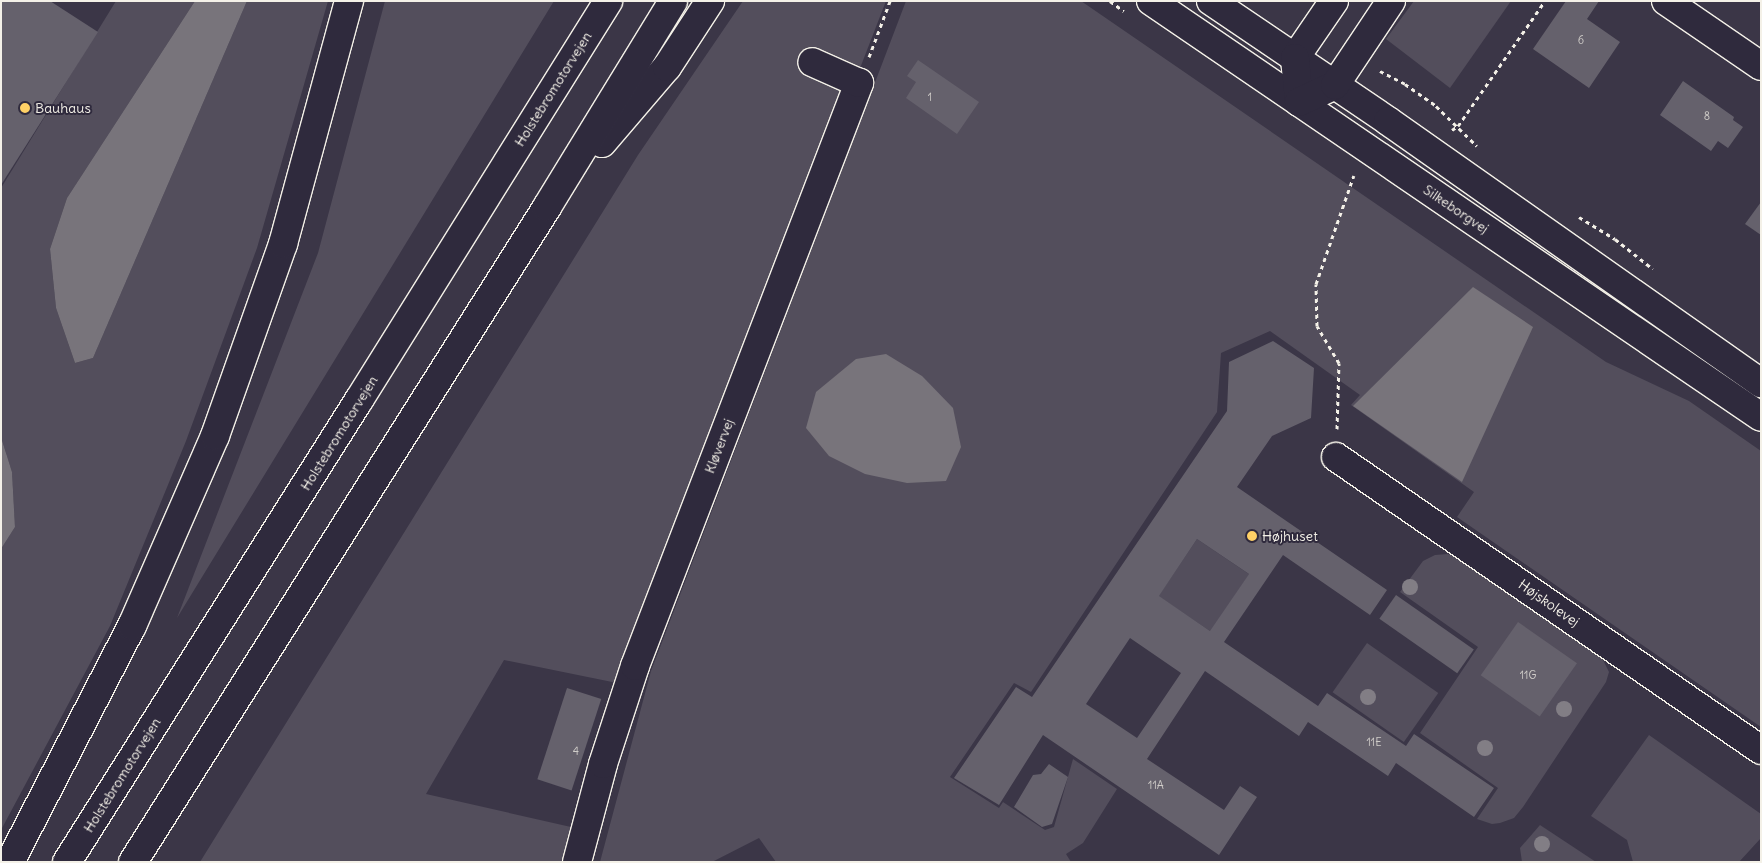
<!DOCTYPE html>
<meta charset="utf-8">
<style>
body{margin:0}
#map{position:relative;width:1762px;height:863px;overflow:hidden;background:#3b3647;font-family:Delius,sans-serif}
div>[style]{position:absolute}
.green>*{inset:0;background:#534e5c;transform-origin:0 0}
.water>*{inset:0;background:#78747b}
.building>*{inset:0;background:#65616c;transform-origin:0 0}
.path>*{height:3px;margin-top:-1.5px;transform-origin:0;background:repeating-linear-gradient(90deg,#f4f1e8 0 4px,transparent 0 8px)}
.roads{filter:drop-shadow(1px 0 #f4f1e8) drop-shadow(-1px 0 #f4f1e8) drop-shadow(0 1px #f4f1e8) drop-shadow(0 -1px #f4f1e8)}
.street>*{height:28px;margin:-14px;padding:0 14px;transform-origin:14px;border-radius:14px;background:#2f2a3d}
.secondary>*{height:28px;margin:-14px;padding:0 14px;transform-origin:14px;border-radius:14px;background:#2f2a3d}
.highway>*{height:28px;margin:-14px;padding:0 14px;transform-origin:14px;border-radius:14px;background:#2f2a3d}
.trees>*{width:16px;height:16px;margin:-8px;border-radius:50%;background:#827e85}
.dots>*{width:14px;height:14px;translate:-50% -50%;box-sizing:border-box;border:2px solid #2f2a3d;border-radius:50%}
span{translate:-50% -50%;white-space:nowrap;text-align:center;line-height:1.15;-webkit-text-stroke:4px #2f2a3d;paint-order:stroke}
.number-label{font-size:11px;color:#d0cdc9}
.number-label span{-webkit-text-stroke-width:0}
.street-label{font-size:14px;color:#f4f1e8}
.poi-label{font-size:14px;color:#f4f1e8}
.left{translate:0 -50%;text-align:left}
.frame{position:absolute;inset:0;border:2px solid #f4f1e8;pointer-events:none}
</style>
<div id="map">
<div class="green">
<i style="clip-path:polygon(116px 1px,195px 1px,67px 198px,50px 249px,56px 308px,75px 363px,93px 358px,247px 1px,328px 1px,257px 248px,186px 441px,110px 626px,1px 830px,1px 549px,15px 527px,12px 472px,1px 437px,1px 188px)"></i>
<i style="clip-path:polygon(385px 1px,554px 1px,177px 618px,318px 253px)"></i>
<i style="clip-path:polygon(743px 1px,886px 1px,622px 684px,504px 660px,426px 794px,571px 827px,563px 862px,200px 862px,638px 155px)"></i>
<i style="clip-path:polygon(906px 1px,1081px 1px,1606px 362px,1689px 401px,1761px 451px,1761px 727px,1457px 517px,1474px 492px,1351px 405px,1360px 395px,1270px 331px,1221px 353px,1217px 412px,1031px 692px,1014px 683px,950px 777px,999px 808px,1003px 802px,1045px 830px,1054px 827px,1073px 759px,1117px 789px,1083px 843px,1066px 854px,1071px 862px,776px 862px,759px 838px,712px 862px,600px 862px,651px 671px)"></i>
<i style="clip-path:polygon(1414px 1px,1511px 1px,1450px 88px,1386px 39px)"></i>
<i style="left:1197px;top:539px;width:63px;height:69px;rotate:34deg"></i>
<i style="clip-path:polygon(1448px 554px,1459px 558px,1601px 656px,1609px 672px,1606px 682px,1523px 807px,1514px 818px,1500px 823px,1492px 824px,1477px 819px,1498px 788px,1420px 733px,1478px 647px,1400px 592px,1423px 561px,1435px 555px)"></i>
<i style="left:1367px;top:643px;width:87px;height:60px;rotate:35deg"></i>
<i style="clip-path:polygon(1649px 735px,1761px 814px,1761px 838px,1739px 862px,1633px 862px,1627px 840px,1591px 816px)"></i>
<i style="clip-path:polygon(1540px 825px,1596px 862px,1522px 862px,1520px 848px)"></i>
</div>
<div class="water">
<i style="clip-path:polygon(195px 1px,247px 1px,93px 358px,75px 363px,56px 308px,50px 249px,67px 198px)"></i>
<i style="clip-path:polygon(1473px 287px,1533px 327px,1462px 482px,1353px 406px)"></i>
<i style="clip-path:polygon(886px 354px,922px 376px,953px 408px,961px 447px,946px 481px,907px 483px,865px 474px,829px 456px,806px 428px,816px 392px,856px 359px)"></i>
<i style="clip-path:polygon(1px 437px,12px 472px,15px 527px,1px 549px)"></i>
</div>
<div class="building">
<i style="clip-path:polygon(1px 1px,50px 1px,98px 32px,1px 185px)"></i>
<i style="clip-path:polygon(1566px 1px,1599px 1px,1587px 19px,1620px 42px,1589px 88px,1533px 49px)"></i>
<i style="clip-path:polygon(918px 60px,979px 102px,957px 134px,906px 98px,916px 82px,907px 76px)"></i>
<i style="clip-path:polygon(1683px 81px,1734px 117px,1733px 120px,1743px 127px,1728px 148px,1718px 141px,1711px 151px,1660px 115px)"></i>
<i style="clip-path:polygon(1761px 202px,1761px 235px,1745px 224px)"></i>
<i style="clip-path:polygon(evenodd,1273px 341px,1314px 368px,1311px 418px,1272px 436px,1237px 487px,1387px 590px,1370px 615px,1283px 555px,1224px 642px,1318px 706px,1327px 693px,1406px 746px,1414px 734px,1494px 788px,1474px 817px,1396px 763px,1388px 776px,1308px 722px,1299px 736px,1205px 671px,1147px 759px,1224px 810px,1240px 786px,1257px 797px,1219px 855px,1043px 735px,999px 805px,954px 778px,1016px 687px,1032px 697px,1227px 411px,1229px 362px,1273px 341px,1197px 539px,1249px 574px,1210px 631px,1159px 596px,1197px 539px,1273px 341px,1130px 638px,1181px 673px,1137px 738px,1086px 704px,1130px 638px)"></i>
<i style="left:1396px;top:595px;width:95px;height:29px;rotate:35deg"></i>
<i style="left:1518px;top:622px;width:72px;height:65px;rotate:35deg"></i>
<i style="left:567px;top:688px;width:36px;height:96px;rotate:18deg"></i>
<i style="clip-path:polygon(1049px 764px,1068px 777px,1052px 824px,1042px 827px,1014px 807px,1033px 775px,1041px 774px)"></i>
</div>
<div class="path">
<i style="left:1110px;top:1px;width:17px;rotate:36deg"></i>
<i style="left:869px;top:57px;width:60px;rotate:-69.4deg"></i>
<i style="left:1380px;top:71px;width:28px;rotate:27deg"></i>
<i style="left:1405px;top:84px;width:38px;rotate:35deg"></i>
<i style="left:1436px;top:106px;width:57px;rotate:44.3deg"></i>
<i style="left:1452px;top:130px;width:7px;rotate:-34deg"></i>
<i style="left:1458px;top:126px;width:152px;rotate:-55.2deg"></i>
<i style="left:1579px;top:217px;width:42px;rotate:31.4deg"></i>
<i style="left:1615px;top:239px;width:48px;rotate:38.3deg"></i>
<i style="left:1337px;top:429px;width:66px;rotate:-88.3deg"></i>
<i style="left:1339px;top:363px;width:43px;rotate:-120.7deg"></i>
<i style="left:1317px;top:326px;width:42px;rotate:-91.4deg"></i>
<i style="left:1316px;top:284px;width:115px;rotate:-70.8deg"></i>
</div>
<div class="roads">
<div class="street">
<i style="left:1666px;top:1px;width:115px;rotate:34.4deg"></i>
<i style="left:1336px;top:457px;width:516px;rotate:34.58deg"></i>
<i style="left:577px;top:862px;width:101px;rotate:-75.1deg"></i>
<i style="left:603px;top:764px;width:103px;rotate:-71.9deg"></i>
<i style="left:635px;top:666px;width:625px;rotate:-68.98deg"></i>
<i style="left:859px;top:83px;width:51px;rotate:-155.9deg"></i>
</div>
<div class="secondary">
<i style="left:1151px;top:1px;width:738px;rotate:34.29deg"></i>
<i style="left:1211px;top:1px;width:214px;rotate:34.1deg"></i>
<i style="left:1388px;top:121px;width:456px;rotate:35.1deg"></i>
</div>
<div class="highway">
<i style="left:1334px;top:1px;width:69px;rotate:124.4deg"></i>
<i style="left:1295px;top:58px;width:44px;rotate:84.8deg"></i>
<i style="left:1299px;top:102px;width:40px;rotate:-25deg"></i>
<i style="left:1335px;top:85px;width:101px;rotate:-56.3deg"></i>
<i style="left:602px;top:143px;width:100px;rotate:-49.5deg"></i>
<i style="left:667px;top:67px;width:79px;rotate:-56.9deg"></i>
<i style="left:10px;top:862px;width:266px;rotate:-62.7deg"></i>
<i style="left:132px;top:626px;width:207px;rotate:-66.4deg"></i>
<i style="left:215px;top:436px;width:204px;rotate:-70.5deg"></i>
<i style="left:283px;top:244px;width:252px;rotate:-74.8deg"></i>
<i style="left:67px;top:862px;width:547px;rotate:-57.71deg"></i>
<i style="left:359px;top:400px;width:470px;rotate:-58deg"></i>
<i style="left:133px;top:862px;width:775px;rotate:-57.7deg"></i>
<i style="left:547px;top:207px;width:241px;rotate:-58.5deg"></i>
</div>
</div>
<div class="trees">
<i style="left:1410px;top:587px"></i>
<i style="left:1368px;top:697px"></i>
<i style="left:1564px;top:709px"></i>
<i style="left:1485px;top:748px"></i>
<i style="left:1542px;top:844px"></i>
</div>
<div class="dots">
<i style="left:25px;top:108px;background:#ffd166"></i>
<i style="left:1252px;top:536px;background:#ffd166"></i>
</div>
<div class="number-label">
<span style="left:1581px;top:40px">6</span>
<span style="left:930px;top:97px">1</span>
<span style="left:1707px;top:116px">8</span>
<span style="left:1528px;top:675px">11G</span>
<span style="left:1374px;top:742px">11E</span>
<span style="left:576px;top:751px">4</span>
<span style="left:1156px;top:785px">11A</span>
</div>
<div class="street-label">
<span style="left:553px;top:89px;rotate:-58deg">Holstebromotorvejen</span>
<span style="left:1456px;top:209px;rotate:34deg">Silkeborgvej</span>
<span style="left:339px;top:433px;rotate:-58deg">Holstebromotorvejen</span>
<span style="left:719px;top:446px;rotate:-69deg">Kløvervej</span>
<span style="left:1549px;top:603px;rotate:35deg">Højskolevej</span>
<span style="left:122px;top:775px;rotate:-58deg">Holstebromotorvejen</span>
</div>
<div class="poi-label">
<span class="left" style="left:35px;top:108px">Bauhaus</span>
<span class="left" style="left:1262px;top:536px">Højhuset</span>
</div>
<div class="frame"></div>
</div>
